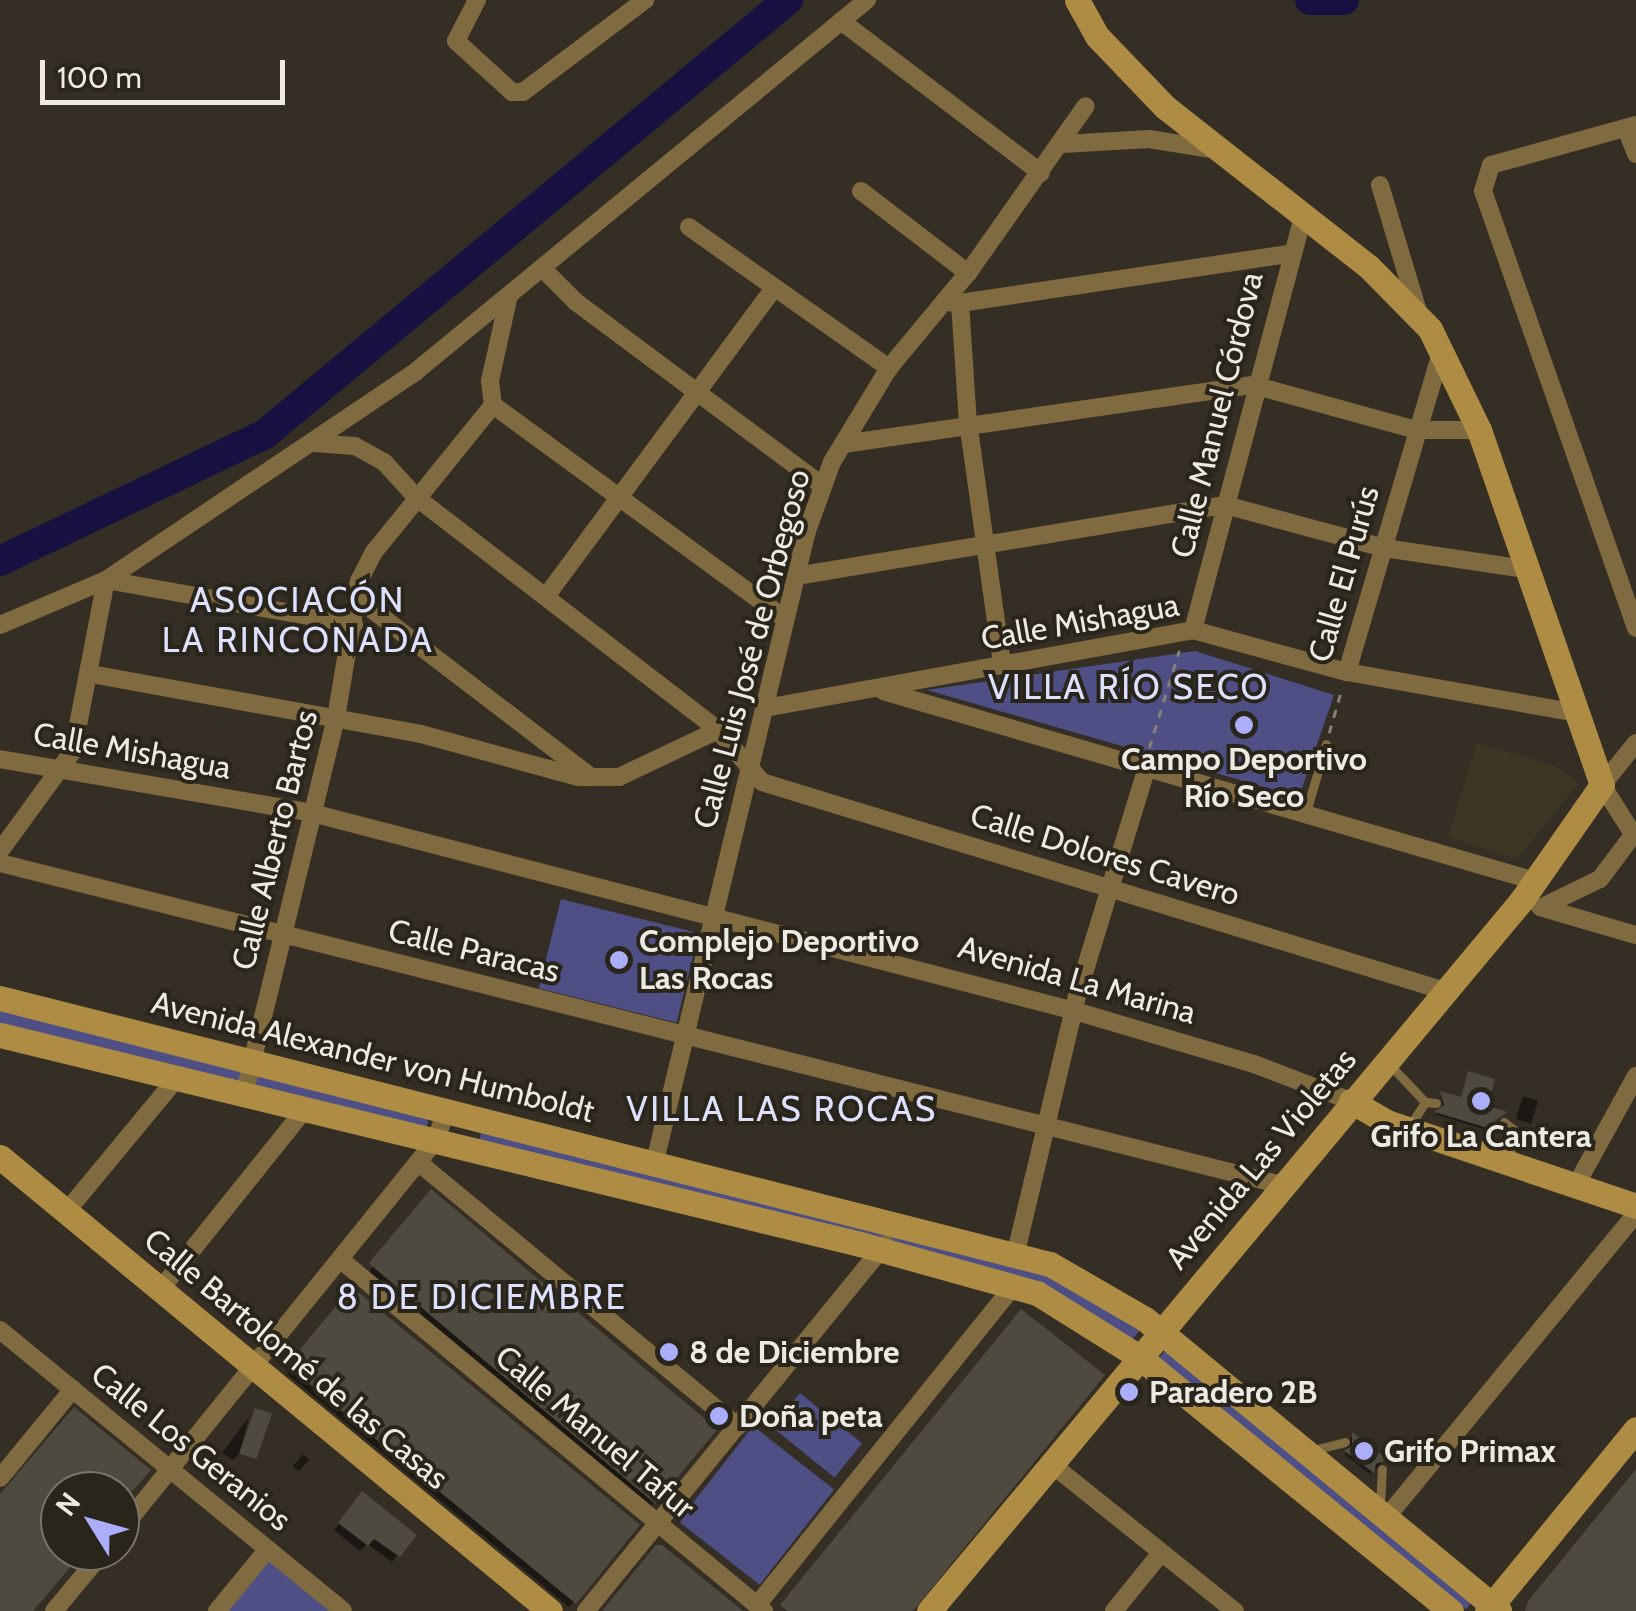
<!DOCTYPE html>
<meta charset="utf-8">
<style>
body{margin:0}
#map{position:relative;width:1636px;height:1611px;overflow:hidden;background:#342e24;font-family:Cabin,sans-serif}
div>[style]{position:absolute}
.built>*{inset:0;background:#3e3625}
.green>*{inset:0;background:#4e4f84;transform-origin:0 0}
.shadow>*{inset:0;background:#0007;transform-origin:0 0}
.river>*{height:30px;margin:-15px;padding:0 15px;transform-origin:15px;border-radius:15px;background:#161140}
.building>*{inset:0;background:#4f4a3f;transform-origin:0 0}
.path>*{height:2.5px;margin-top:-1.25px;transform-origin:0;background:repeating-linear-gradient(90deg,#858078 0 8px,transparent 0 16px)}
.lane>*{height:9px;margin:-4.5px;padding:0 4.5px;transform-origin:4.5px;border-radius:4.5px;background:#806b40}
.street>*{height:18px;margin:-9px;padding:0 9px;transform-origin:9px;border-radius:9px;background:#806b40}
.secondary>*{height:25px;margin:-12.5px;padding:0 12.5px;transform-origin:12.5px;border-radius:12.5px;background:#ae8c44}
.dots>*{width:28px;height:28px;translate:-50% -50%;box-sizing:border-box;border:5px solid #2a251b;border-radius:50%}
span{translate:-50% -50%;white-space:nowrap;text-align:center;line-height:1.15;-webkit-text-stroke:8px #2a251b;paint-order:stroke}
.street-label{font-size:32px;color:#edeae3}
.poi-label{font-size:32px;color:#edeae3;font-weight:700}
.left{translate:0 -50%;text-align:left}
.neighbourhood-label{font-size:35px;color:#dee1fe;letter-spacing:2.5px}
.north{position:absolute;left:40px;top:1471px;width:100px;height:100px;box-sizing:border-box;background:#2a251b;border:2px solid #78746b;border-radius:50%;rotate:307deg;font-size:28px;font-weight:700;line-height:40px;text-align:center;color:#edeae3}
.north::after{content:'';display:block;margin:auto;width:35px;height:45px;background:#abaffb;clip-path:polygon(50% 0,100% 100%,50% 72%,0 100%)}
.scale{position:absolute;left:40px;top:60px;width:245px;height:45px;box-sizing:border-box;border:5px solid #edeae3;border-top:0;padding-left:12px;font-size:30px;line-height:35px;white-space:nowrap;color:#edeae3;-webkit-text-stroke:8px #2a251b;paint-order:stroke}
</style>
<div id="map">
<div class="built">
<i style="clip-path:polygon(1477px 743px,1554px 765px,1579px 783px,1517px 859px,1448px 837px)"></i>
</div>
<div class="green">
<i style="clip-path:polygon(1195px 651px,1334px 695px,1299px 797px,927px 690px)"></i>
<i style="left:561px;top:899px;width:142px;height:92px;rotate:14deg"></i>
<i style="left:0;top:1007px;width:443px;height:18px;rotate:14deg"></i>
<i style="clip-path:polygon(482px 1127px,1013px 1258px,1143px 1326px,1131px 1341px,1102px 1320px,479px 1143px)"></i>
<i style="left:1167px;top:1348px;width:397px;height:15px;rotate:39deg"></i>
<i style="left:800px;top:1393px;width:80px;height:44px;rotate:39deg"></i>
<i style="left:753px;top:1426px;width:103px;height:121px;rotate:38deg"></i>
<i style="clip-path:polygon(269px 1556px,336px 1611px,224px 1611px)"></i>
</div>
<div class="shadow">
<i style="clip-path:polygon(1468px 1074px,1494px 1120px,1496px 1133px,1435px 1114px,1443px 1109px,1441px 1094px,1460px 1100px)"></i>
<i style="left:1523px;top:1096px;width:16px;height:24px;rotate:18deg"></i>
<i style="clip-path:polygon(425px 1198px,655px 1502px,649px 1508px,368px 1273px)"></i>
<i style="clip-path:polygon(347px 1295px,574px 1602px,569px 1607px,287px 1374px)"></i>
<i style="clip-path:polygon(249px 1417px,239px 1454px,233px 1460px,222px 1453px)"></i>
<i style="clip-path:polygon(1352px 1436px,1384px 1461px,1370px 1474px,1344px 1454px)"></i>
<i style="left:303px;top:1454px;width:8px;height:16px;rotate:40deg"></i>
<i style="clip-path:polygon(357px 1501px,413px 1535px,392px 1562px,367px 1544px,360px 1551px,334px 1530px)"></i>
</div>
<div class="river">
<i style="left:1310px;top:0;width:34px"></i>
<i style="left:0;top:561px;width:294px;rotate:-25.6deg"></i>
<i style="left:265px;top:434px;width:680px;rotate:-39.69deg"></i>
</div>
<div class="building">
<i style="clip-path:polygon(1468px 1071px,1495px 1079px,1488px 1106px,1508px 1112px,1496px 1120px,1501px 1132px,1434px 1112px,1444px 1105px,1440px 1091px,1461px 1097px)"></i>
<i style="left:431px;top:1189px;width:374px;height:97px;rotate:40deg"></i>
<i style="clip-path:polygon(352px 1287px,640px 1525px,576px 1604px,291px 1369px,290px 1361px)"></i>
<i style="clip-path:polygon(1021px 1309px,1105px 1375px,913px 1611px,787px 1611px,780px 1605px)"></i>
<i style="clip-path:polygon(74px 1407px,151px 1470px,120px 1505px,120px 1491px,60px 1491px,60px 1551px,84px 1551px,33px 1611px,0 1611px,0 1494px)"></i>
<i style="left:255px;top:1408px;width:18px;height:48px;rotate:19deg"></i>
<i style="clip-path:polygon(1352px 1432px,1388px 1460px,1376px 1464px,1374px 1473px,1344px 1451px,1352px 1445px)"></i>
<i style="clip-path:polygon(1636px 1469px,1636px 1611px,1525px 1611px,1528px 1601px)"></i>
<i style="clip-path:polygon(362px 1491px,417px 1535px,400px 1557px,374px 1539px,368px 1546px,338px 1523px)"></i>
<i style="clip-path:polygon(656px 1545px,662px 1545px,743px 1611px,602px 1611px)"></i>
</div>
<div class="path">
<i style="left:1329px;top:733px;width:47px;rotate:-73.9deg"></i>
<i style="left:1149px;top:748px;width:102px;rotate:-72.8deg"></i>
</div>
<div class="lane">
<i style="left:1305px;top:815px;width:74px;rotate:-73.5deg"></i>
<i style="left:1389px;top:1064px;width:52px;rotate:46.5deg"></i>
<i style="left:1504px;top:1122px;width:11px;rotate:38deg"></i>
<i style="left:1513px;top:1129px;width:31px;rotate:96deg"></i>
<i style="left:1409px;top:1127px;width:30px;rotate:-57deg"></i>
<i style="left:1425px;top:1102px;width:11px;rotate:5deg"></i>
<i style="left:1313px;top:1450px;width:33px;rotate:-14deg"></i>
<i style="left:1380px;top:1505px;width:36px;rotate:-87deg"></i>
</div>
<div class="street">
<i style="left:477px;top:0;width:46px;rotate:117.1deg"></i>
<i style="left:456px;top:41px;width:76px;rotate:42.3deg"></i>
<i style="left:512px;top:92px;width:11px"></i>
<i style="left:523px;top:92px;width:153px;rotate:-37deg"></i>
<i style="left:841px;top:21px;width:251px;rotate:37.2deg"></i>
<i style="left:1636px;top:125px;width:150px;rotate:164.6deg"></i>
<i style="left:1491px;top:165px;width:27px;rotate:107deg"></i>
<i style="left:1483px;top:191px;width:463px;rotate:70.7deg"></i>
<i style="left:1626px;top:128px;width:28px;rotate:69deg"></i>
<i style="left:1063px;top:144px;width:86px;rotate:-3.3deg"></i>
<i style="left:1149px;top:139px;width:68px;rotate:9.3deg"></i>
<i style="left:1380px;top:185px;width:133px;rotate:73.3deg"></i>
<i style="left:861px;top:191px;width:135px;rotate:37.5deg"></i>
<i style="left:689px;top:227px;width:245px;rotate:35.2deg"></i>
<i style="left:542px;top:268px;width:48px;rotate:45deg"></i>
<i style="left:576px;top:302px;width:308px;rotate:36.7deg"></i>
<i style="left:509px;top:295px;width:88px;rotate:102.5deg"></i>
<i style="left:490px;top:381px;width:24px;rotate:83deg"></i>
<i style="left:493px;top:405px;width:362px;rotate:36.2deg"></i>
<i style="left:944px;top:302px;width:16px;rotate:4deg"></i>
<i style="left:960px;top:303px;width:119px;rotate:86.2deg"></i>
<i style="left:968px;top:422px;width:244px;rotate:82deg"></i>
<i style="left:960px;top:303px;width:333px;rotate:-8.5deg"></i>
<i style="left:314px;top:443px;width:41px;rotate:4.2deg"></i>
<i style="left:355px;top:446px;width:33px;rotate:29deg"></i>
<i style="left:384px;top:462px;width:49px;rotate:47.5deg"></i>
<i style="left:417px;top:498px;width:380px;rotate:37.6deg"></i>
<i style="left:718px;top:730px;width:68px;rotate:49.8deg"></i>
<i style="left:762px;top:782px;width:714px;rotate:17.01deg"></i>
<i style="left:843px;top:444px;width:414px;rotate:-8.2deg"></i>
<i style="left:1253px;top:385px;width:169px;rotate:15.4deg"></i>
<i style="left:1416px;top:430px;width:63px"></i>
<i style="left:796px;top:576px;width:435px;rotate:-9.4deg"></i>
<i style="left:1225px;top:505px;width:165px;rotate:15.1deg"></i>
<i style="left:1384px;top:548px;width:149px;rotate:8.5deg"></i>
<i style="left:106px;top:580px;width:252px;rotate:10.1deg"></i>
<i style="left:547px;top:595px;width:382px;rotate:-53.5deg"></i>
<i style="left:357px;top:598px;width:295px;rotate:37.4deg"></i>
<i style="left:0;top:625px;width:115px;rotate:-23deg"></i>
<i style="left:106px;top:580px;width:371px;rotate:-33.9deg"></i>
<i style="left:414px;top:373px;width:587px;rotate:-39.47deg"></i>
<i style="left:1193px;top:630px;width:428px;rotate:-75.1deg"></i>
<i style="left:1347px;top:672px;width:336px;rotate:-73.6deg"></i>
<i style="left:91px;top:674px;width:335px;rotate:10.3deg"></i>
<i style="left:421px;top:734px;width:163px;rotate:15.3deg"></i>
<i style="left:578px;top:777px;width:41px"></i>
<i style="left:619px;top:777px;width:110px;rotate:-25.4deg"></i>
<i style="left:883px;top:691px;width:679px;rotate:16.25deg"></i>
<i style="left:765px;top:708px;width:435px;rotate:-10.3deg"></i>
<i style="left:1193px;top:630px;width:160px;rotate:15.3deg"></i>
<i style="left:1347px;top:672px;width:235px;rotate:10.1deg"></i>
<i style="left:0;top:759px;width:317px;rotate:9.8deg"></i>
<i style="left:312px;top:813px;width:788px;rotate:14.55deg"></i>
<i style="left:1075px;top:1011px;width:187px;rotate:16.5deg"></i>
<i style="left:1254px;top:1064px;width:104px;rotate:20.9deg"></i>
<i style="left:1633px;top:834px;width:58px;rotate:-122.3deg"></i>
<i style="left:1602px;top:785px;width:54px;rotate:-51deg"></i>
<i style="left:0;top:851px;width:124px;rotate:-53.9deg"></i>
<i style="left:73px;top:751px;width:174px;rotate:-79.1deg"></i>
<i style="left:0;top:863px;width:1322px;rotate:14.1deg"></i>
<i style="left:1540px;top:907px;width:100px;rotate:16.3deg"></i>
<i style="left:1542px;top:907px;width:64px;rotate:-25.8deg"></i>
<i style="left:1600px;top:879px;width:60px;rotate:-53.1deg"></i>
<i style="left:244px;top:1095px;width:388px;rotate:-76.3deg"></i>
<i style="left:336px;top:718px;width:139px;rotate:-80.5deg"></i>
<i style="left:359px;top:581px;width:33px;rotate:-63deg"></i>
<i style="left:374px;top:552px;width:189px;rotate:-51deg"></i>
<i style="left:655px;top:1161px;width:648px;rotate:-76.44deg"></i>
<i style="left:807px;top:531px;width:73px;rotate:-70.1deg"></i>
<i style="left:832px;top:462px;width:110px;rotate:-58.8deg"></i>
<i style="left:889px;top:368px;width:124px;rotate:-50.3deg"></i>
<i style="left:968px;top:273px;width:204px;rotate:-54.8deg"></i>
<i style="left:418px;top:1162px;width:415px;rotate:39.6deg"></i>
<i style="left:1575px;top:1187px;width:127px;rotate:-61.2deg"></i>
<i style="left:66px;top:1212px;width:174px;rotate:-50.4deg"></i>
<i style="left:1016px;top:1252px;width:263px;rotate:-76.6deg"></i>
<i style="left:1077px;top:996px;width:236px;rotate:-73deg"></i>
<i style="left:341px;top:1260px;width:550px;rotate:39.69deg"></i>
<i style="left:160px;top:1290px;width:232px;rotate:-51.3deg"></i>
<i style="left:0;top:1330px;width:443px;rotate:39.3deg"></i>
<i style="left:1050px;top:1463px;width:237px;rotate:38.7deg"></i>
<i style="left:0;top:1478px;width:115px;rotate:-50.6deg"></i>
<i style="left:1386px;top:1518px;width:394px;rotate:-50.6deg"></i>
<i style="left:120px;top:1531px;width:501px;rotate:-51.07deg"></i>
<i style="left:435px;top:1141px;width:34px;rotate:-69deg"></i>
<i style="left:757px;top:1605px;width:410px;rotate:-51.2deg"></i>
<i style="left:54px;top:1611px;width:78px;rotate:-50.2deg"></i>
<i style="left:217px;top:1611px;width:80px;rotate:-50.6deg"></i>
<i style="left:586px;top:1611px;width:473px;rotate:-50.8deg"></i>
<i style="left:1114px;top:1611px;width:75px;rotate:-51deg"></i>
</div>
<div class="secondary">
<i style="left:0;top:998px;width:1083px;rotate:14.22deg"></i>
<i style="left:1050px;top:1264px;width:110px;rotate:30.1deg"></i>
<i style="left:1145px;top:1319px;width:459px;rotate:39.5deg"></i>
<i style="left:0;top:1035px;width:885px;rotate:13.66deg"></i>
<i style="left:860px;top:1244px;width:184px;rotate:15.5deg"></i>
<i style="left:1037px;top:1293px;width:119px;rotate:32deg"></i>
<i style="left:1138px;top:1356px;width:404px;rotate:39.2deg"></i>
<i style="left:1351px;top:1101px;width:42px;rotate:30.3deg"></i>
<i style="left:1387px;top:1122px;width:263px;rotate:18.6deg"></i>
<i style="left:0;top:1157px;width:713px;rotate:39.54deg"></i>
<i style="left:929px;top:1611px;width:924px;rotate:-50.18deg"></i>
<i style="left:1521px;top:901px;width:141px;rotate:-55.1deg"></i>
<i style="left:1602px;top:785px;width:376px;rotate:-109.1deg"></i>
<i style="left:1479px;top:430px;width:112px;rotate:-115.9deg"></i>
<i style="left:1430px;top:329px;width:87px;rotate:-134.5deg"></i>
<i style="left:1369px;top:267px;width:259px;rotate:-141.9deg"></i>
<i style="left:1165px;top:107px;width:98px;rotate:-133.8deg"></i>
<i style="left:1097px;top:36px;width:41px;rotate:-119.1deg"></i>
<i style="left:1487px;top:1611px;width:235px;rotate:-50.7deg"></i>
</div>
<div class="dots">
<i style="left:1244px;top:725px;background:#abaffb"></i>
<i style="left:619px;top:960px;background:#abaffb"></i>
<i style="left:1481px;top:1101px;background:#abaffb"></i>
<i style="left:669px;top:1352px;background:#abaffb"></i>
<i style="left:1129px;top:1392px;background:#abaffb"></i>
<i style="left:719px;top:1416px;background:#abaffb"></i>
<i style="left:1364px;top:1451px;background:#abaffb"></i>
</div>
<div class="street-label">
<span style="left:1217px;top:415px;rotate:-76deg">Calle Manuel Córdova</span>
<span style="left:1344px;top:574px;rotate:-74deg">Calle El Purús</span>
<span style="left:1080px;top:622px;rotate:-10deg">Calle Mishagua</span>
<span style="left:752px;top:649px;rotate:-75deg">Calle Luis José de Orbegoso</span>
<span style="left:132px;top:751px;rotate:10deg">Calle Mishagua</span>
<span style="left:275px;top:840px;rotate:-76deg">Calle Alberto Bartos</span>
<span style="left:1105px;top:855px;rotate:17deg">Calle Dolores Cavero</span>
<span style="left:474px;top:951px;rotate:14deg">Calle Paracas</span>
<span style="left:1077px;top:980px;rotate:16deg">Avenida La Marina</span>
<span style="left:373px;top:1057px;rotate:14deg">Avenida Alexander von Humboldt</span>
<span style="left:1261px;top:1159px;rotate:-50deg">Avenida Las Violetas</span>
<span style="left:296px;top:1359px;rotate:40deg">Calle Bartolomé de las Casas</span>
<span style="left:595px;top:1432px;rotate:40deg">Calle Manuel Tafur</span>
<span style="left:191px;top:1447px;rotate:39deg">Calle Los Geranios</span>
</div>
<div class="poi-label">
<span style="left:1244px;top:778px">Campo Deportivo<br>Río Seco</span>
<span class="left" style="left:639px;top:960px">Complejo Deportivo<br>Las Rocas</span>
<span style="left:1481px;top:1136px">Grifo La Cantera</span>
<span class="left" style="left:689px;top:1352px">8 de Diciembre</span>
<span class="left" style="left:1149px;top:1392px">Paradero 2B</span>
<span class="left" style="left:739px;top:1416px">Doña peta</span>
<span class="left" style="left:1384px;top:1451px">Grifo Primax</span>
</div>
<div class="neighbourhood-label">
<span style="left:298px;top:620px">ASOCIACÓN<br>LA RINCONADA</span>
<span style="left:1129px;top:687px">VILLA RÍO SECO</span>
<span style="left:782px;top:1109px">VILLA LAS ROCAS</span>
<span style="left:482px;top:1297px">8 DE DICIEMBRE</span>
</div>
<div class="north">N</div>
<div class="scale">100 m</div>
</div>
